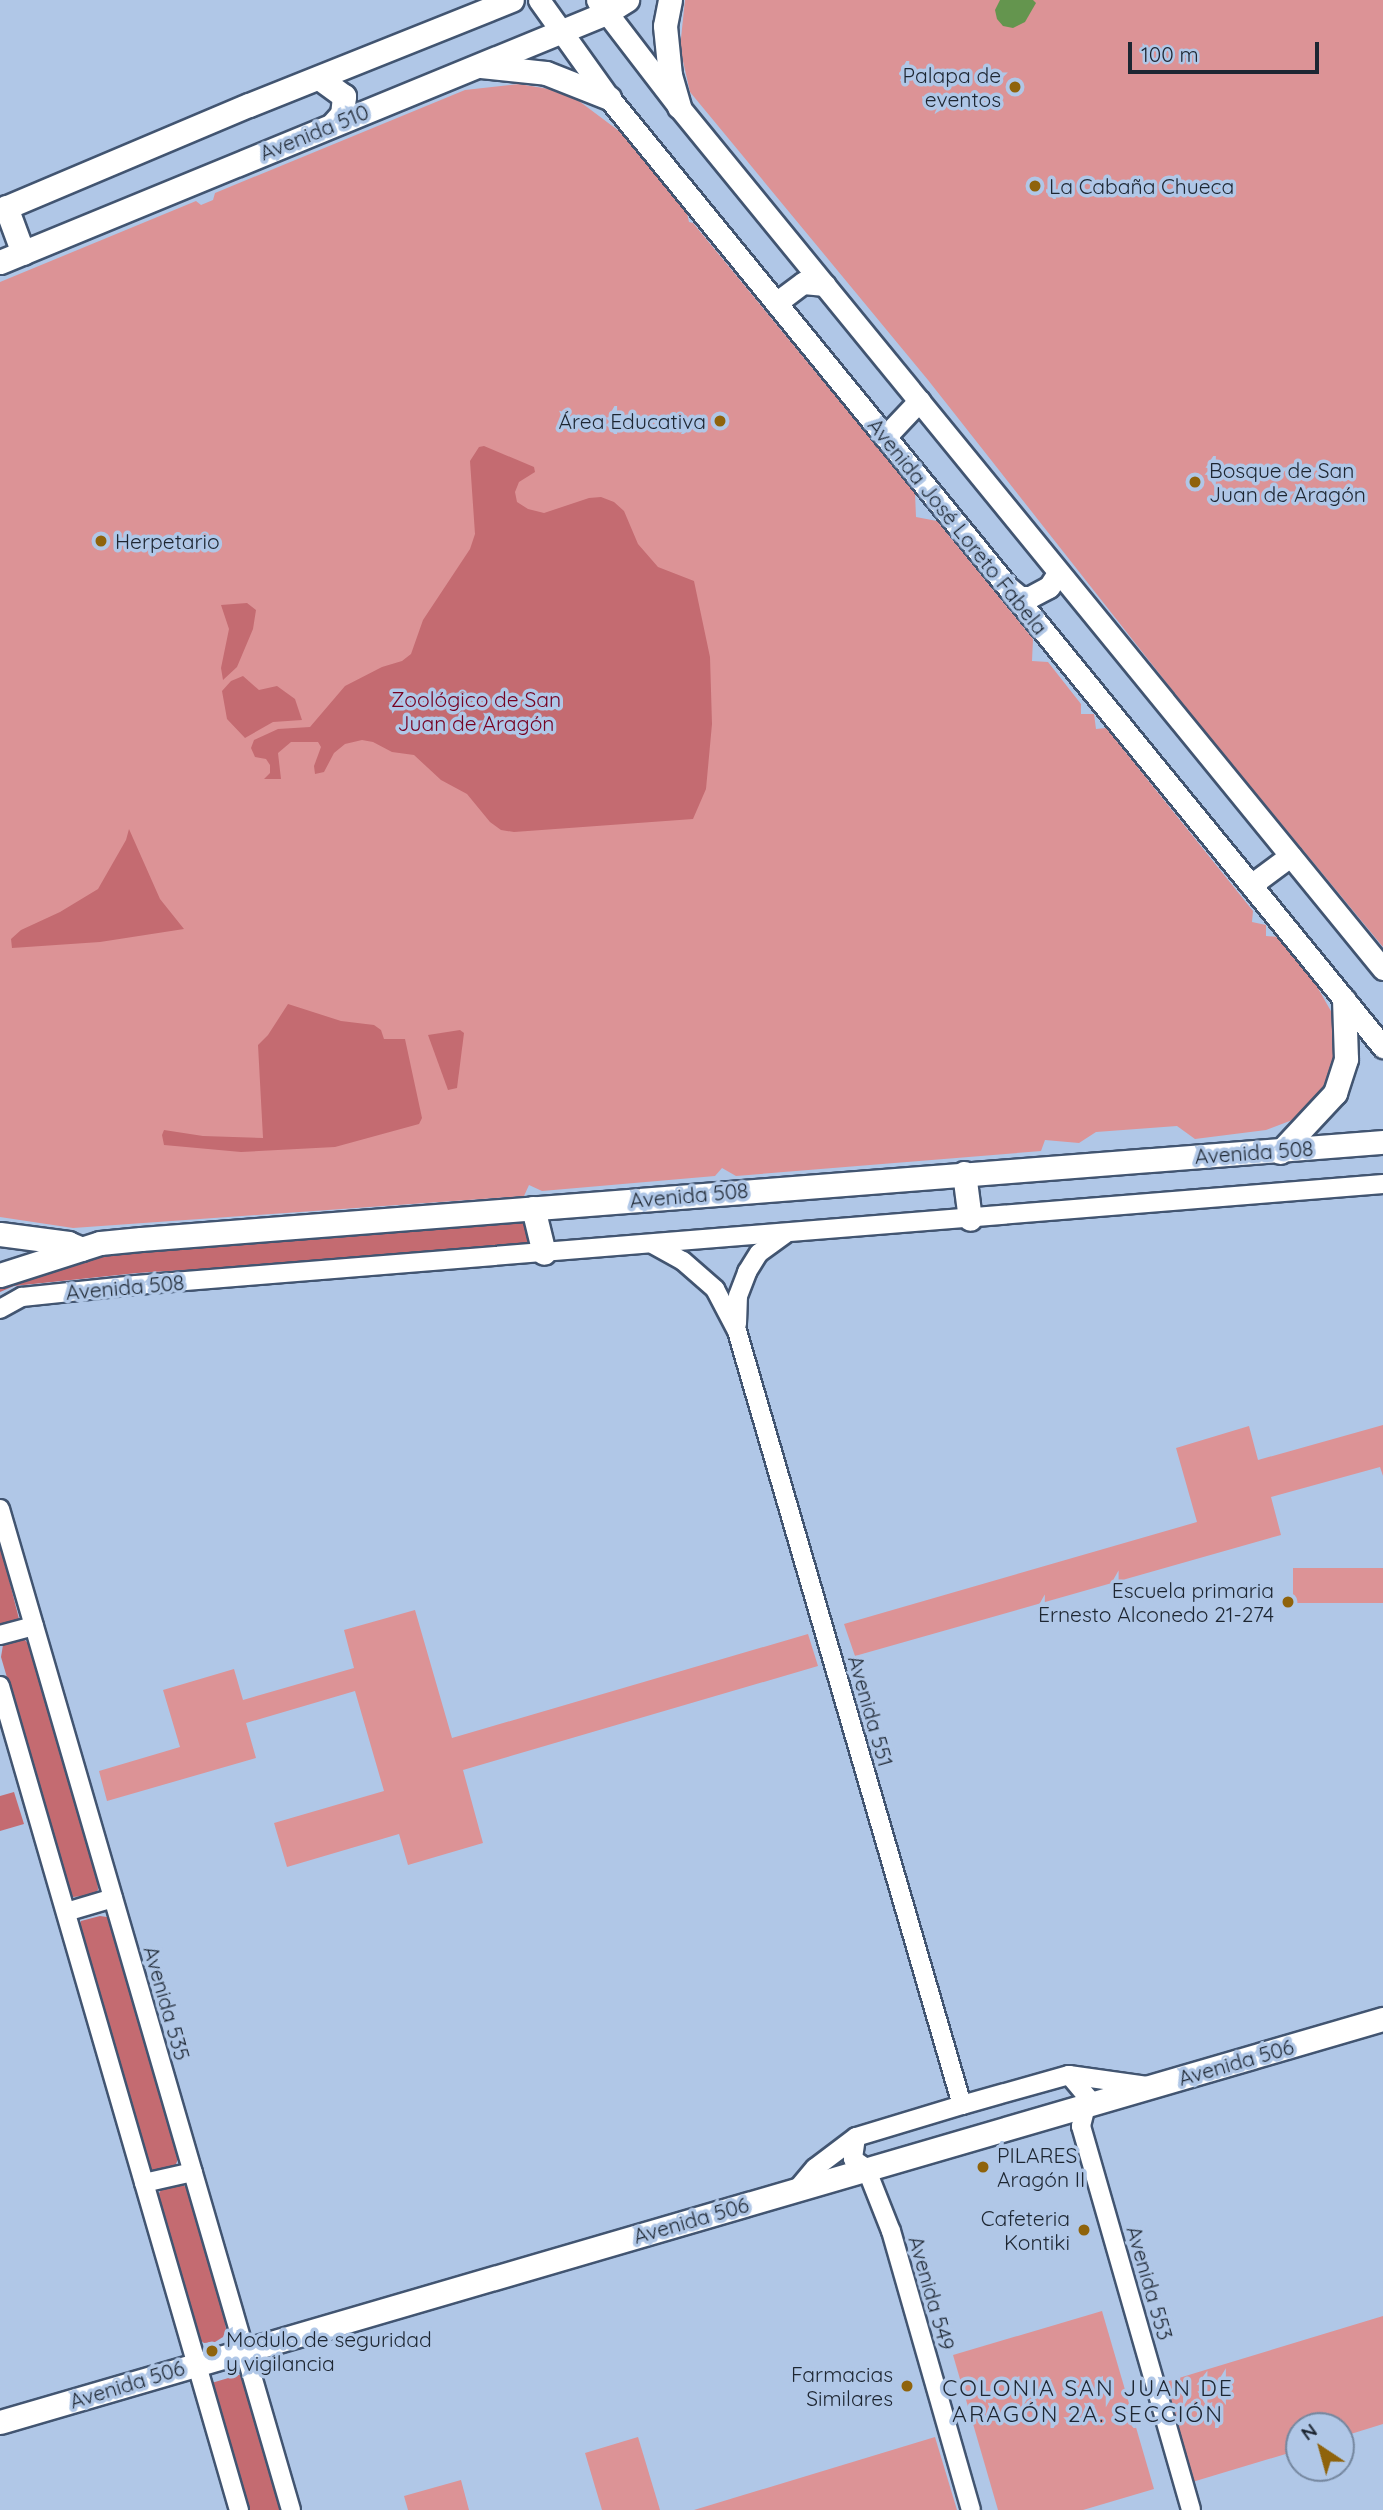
<!DOCTYPE html>
<meta charset="utf-8">
<style>
body{margin:0}
#map{position:relative;width:1383px;height:2510px;overflow:hidden;background:#b0c7e7;font-family:Quicksand,sans-serif}
div>[style]{position:absolute}
.green>*{inset:0;background:#dc9396;transform-origin:0 0}
.forest>*{inset:0;background:#c46b71}
.water>*{inset:0;background:#64954e}
.roads{filter:drop-shadow(2px 0 #425571) drop-shadow(-2px 0 #425571) drop-shadow(0 2px #425571) drop-shadow(0 -2px #425571)}
.tertiary>*{height:18px;margin:-9px;padding:0 9px;transform-origin:9px;border-radius:9px;background:#fff}
.secondary>*{height:21px;margin:-10.5px;padding:0 10.5px;transform-origin:10.5px;border-radius:10.5px;background:#fff}
.primary>*{height:23px;margin:-11.5px;padding:0 11.5px;transform-origin:11.5px;border-radius:11.5px;background:#fff}
.dots>*{width:19px;height:19px;translate:-50% -50%;box-sizing:border-box;border:4px solid #b0c7e7;border-radius:50%}
span{translate:-50% -50%;white-space:nowrap;text-align:center;line-height:1.15;-webkit-text-stroke:7px #b0c7e7;paint-order:stroke}
.poi-label{font-size:21px;color:#1d2632}
.right{translate:-100% -50%;text-align:right}
.left{translate:0 -50%;text-align:left}
.street-label{font-size:21px;color:#1d2632}
.park-label{font-size:21px;color:#760121}
.neighbourhood-label{font-size:23px;color:#1d2632;letter-spacing:2px}
.north{position:absolute;left:1285px;top:2412px;width:70px;height:70px;box-sizing:border-box;background:#b0c7e7;border:2px solid #75879f;border-radius:50%;rotate:324deg;font-size:19px;font-weight:700;line-height:28px;text-align:center;color:#1d2632}
.north::after{content:'';display:block;margin:auto;width:24px;height:32px;background:#8f630b;clip-path:polygon(50% 0,100% 100%,50% 72%,0 100%)}
.scale{position:absolute;left:1128px;top:42px;width:191px;height:32px;box-sizing:border-box;border:4px solid #1d2632;border-top:0;padding-left:9px;font-size:21px;line-height:24px;white-space:nowrap;color:#1d2632;-webkit-text-stroke:5px #b0c7e7;paint-order:stroke}
</style>
<div id="map">
<div class="green">
<i style="clip-path:polygon(685px 0,1383px 0,1383px 947px,1195px 719px,928px 380px,690px 92px,680px 48px)"></i>
<i style="clip-path:polygon(519px 84px,549px 89px,579px 101px,619px 131px,687px 213px,689px 222px,693px 223px,915px 493px,916px 517px,937px 521px,1033px 639px,1032px 661px,1048px 662px,1081px 704px,1081px 714px,1094px 714px,1096px 729px,1106px 728px,1253px 911px,1252px 922px,1266px 925px,1266px 936px,1278px 937px,1315px 983px,1336px 1020px,1337px 1045px,1324px 1090px,1295px 1119px,1266px 1130px,1195px 1139px,1177px 1126px,1096px 1132px,1079px 1143px,1045px 1140px,1041px 1151px,736px 1176px,722px 1168px,715px 1176px,542px 1191px,529px 1185px,524px 1196px,73px 1228px,0 1217px,0 282px,196px 201px,201px 205px,213px 200px,215px 193px,465px 90px)"></i>
<i style="clip-path:polygon(1383px 1425px,1383px 1476px,1380px 1467px,1271px 1497px,1281px 1535px,855px 1656px,844px 1624px,1197px 1522px,1176px 1448px,1249px 1426px,1258px 1460px)"></i>
<i style="left:1383px;top:1568px;width:35px;height:90px;rotate:90deg"></i>
<i style="clip-path:polygon(415px 1610px,452px 1738px,808px 1634px,818px 1666px,463px 1770px,483px 1843px,408px 1865px,399px 1834px,287px 1867px,274px 1823px,384px 1791px,355px 1691px,246px 1723px,256px 1758px,107px 1801px,99px 1771px,180px 1747px,163px 1690px,234px 1669px,243px 1700px,354px 1668px,344px 1630px)"></i>
<i style="clip-path:polygon(1102px 2311px,1154px 2489px,1083px 2510px,998px 2510px,953px 2355px)"></i>
<i style="clip-path:polygon(1383px 2316px,1383px 2424px,1341px 2437px,1341px 2426px,1299px 2426px,1299px 2450px,1189px 2483px,1159px 2384px)"></i>
<i style="clip-path:polygon(638px 2437px,660px 2510px,602px 2510px,585px 2453px)"></i>
<i style="clip-path:polygon(935px 2437px,957px 2510px,694px 2510px)"></i>
<i style="clip-path:polygon(461px 2480px,469px 2510px,408px 2510px,404px 2496px)"></i>
</div>
<div class="forest">
<i style="clip-path:polygon(484px 446px,534px 467px,535px 472px,519px 482px,515px 492px,517px 502px,528px 509px,544px 513px,589px 498px,601px 497px,614px 502px,624px 511px,638px 544px,658px 567px,694px 581px,710px 657px,712px 724px,706px 789px,693px 819px,514px 832px,501px 830px,490px 822px,467px 794px,441px 780px,414px 755px,392px 752px,373px 742px,362px 740px,345px 744px,334px 753px,324px 772px,315px 774px,314px 766px,321px 747px,318px 742px,291px 742px,278px 753px,281px 779px,264px 779px,270px 773px,270px 765px,266px 759px,255px 757px,251px 748px,254px 740px,278px 729px,310px 727px,345px 686px,382px 667px,402px 661px,411px 654px,423px 620px,470px 549px,475px 534px,470px 461px,479px 447px)"></i>
<i style="clip-path:polygon(247px 603px,256px 610px,253px 629px,237px 667px,223px 680px,221px 668px,229px 629px,221px 605px)"></i>
<i style="clip-path:polygon(243px 676px,259px 690px,277px 686px,295px 699px,302px 720px,273px 722px,245px 738px,227px 719px,222px 691px,231px 681px)"></i>
<i style="clip-path:polygon(129px 829px,160px 899px,184px 929px,100px 942px,12px 948px,11px 939px,21px 930px,60px 912px,98px 889px,126px 840px)"></i>
<i style="clip-path:polygon(288px 1004px,341px 1021px,374px 1025px,381px 1030px,384px 1039px,405px 1039px,422px 1118px,419px 1124px,335px 1147px,241px 1152px,164px 1145px,162px 1135px,164px 1130px,203px 1136px,263px 1138px,258px 1045px,268px 1035px)"></i>
<i style="clip-path:polygon(460px 1030px,464px 1033px,457px 1088px,448px 1090px,428px 1035px)"></i>
<i style="clip-path:polygon(515px 1219px,524px 1222px,528px 1228px,527px 1243px,504px 1250px,137px 1273px,14px 1286px,0 1292px,0 1286px,124px 1250px)"></i>
<i style="clip-path:polygon(0 1544px,19px 1619px,13px 1625px,0 1627px)"></i>
<i style="clip-path:polygon(19px 1640px,25px 1640px,30px 1646px,97px 1873px,98px 1890px,93px 1895px,73px 1897px,68px 1887px,1px 1657px,3px 1645px)"></i>
<i style="clip-path:polygon(14px 1792px,24px 1824px,0 1831px,0 1796px)"></i>
<i style="clip-path:polygon(100px 1916px,107px 1917px,111px 1924px,179px 2156px,175px 2167px,158px 2172px,152px 2171px,148px 2164px,78px 1928px,81px 1921px)"></i>
<i style="clip-path:polygon(182px 2184px,188px 2189px,224px 2312px,226px 2329px,223px 2337px,215px 2342px,204px 2343px,197px 2338px,156px 2198px,161px 2190px)"></i>
<i style="clip-path:polygon(242px 2374px,243px 2383px,281px 2510px,245px 2510px,208px 2384px)"></i>
</div>
<div class="water">
<i style="clip-path:polygon(1000px 0,1033px 0,1036px 3px,1025px 22px,1013px 28px,1003px 26px,997px 19px,995px 10px)"></i>
</div>
<div class="roads">
<div class="tertiary">
<i style="left:654px;top:1245px;width:33px;rotate:29deg"></i>
<i style="left:683px;top:1261px;width:43px;rotate:41.2deg"></i>
<i style="left:715px;top:1289px;width:47px;rotate:62.4deg"></i>
<i style="left:737px;top:1331px;width:806px;rotate:73.79deg"></i>
<i style="left:0;top:1309px;width:25px;rotate:-29deg"></i>
<i style="left:22px;top:1297px;width:115px;rotate:-6deg"></i>
<i style="left:136px;top:1285px;width:1251px;rotate:-4.63deg"></i>
<i style="left:737px;top:1324px;width:28px;rotate:-88deg"></i>
<i style="left:738px;top:1296px;width:26px;rotate:-69deg"></i>
<i style="left:747px;top:1272px;width:22px;rotate:-58deg"></i>
<i style="left:759px;top:1253px;width:32px;rotate:-36deg"></i>
<i style="left:0;top:1509px;width:1042px;rotate:73.79deg"></i>
<i style="left:0;top:1635px;width:35px;rotate:-15deg"></i>
<i style="left:0;top:1686px;width:858px;rotate:73.83deg"></i>
<i style="left:66px;top:1912px;width:49px;rotate:-16.6deg"></i>
<i style="left:1069px;top:2075px;width:30px;rotate:50deg"></i>
<i style="left:1088px;top:2098px;width:29px;rotate:104deg"></i>
<i style="left:1081px;top:2126px;width:399px;rotate:74deg"></i>
<i style="left:856px;top:2137px;width:22px;rotate:98deg"></i>
<i style="left:853px;top:2159px;width:16px;rotate:35deg"></i>
<i style="left:866px;top:2168px;width:68px;rotate:68.4deg"></i>
<i style="left:891px;top:2231px;width:290px;rotate:74deg"></i>
<i style="left:144px;top:2183px;width:50px;rotate:-12.7deg"></i>
<i style="left:798px;top:2188px;width:26px;rotate:-50deg"></i>
<i style="left:815px;top:2168px;width:51px;rotate:-37.1deg"></i>
<i style="left:856px;top:2137px;width:111px;rotate:-16.8deg"></i>
<i style="left:962px;top:2105px;width:111px;rotate:-15.7deg"></i>
<i style="left:1069px;top:2075px;width:79px;rotate:8deg"></i>
</div>
<div class="secondary">
<i style="left:539px;top:0;width:120px;rotate:54.5deg"></i>
<i style="left:609px;top:98px;width:1225px;rotate:50.8deg"></i>
<i style="left:597px;top:0;width:135px;rotate:52.5deg"></i>
<i style="left:679px;top:107px;width:1113px;rotate:50.76deg"></i>
<i style="left:776px;top:303px;width:34px;rotate:-37deg"></i>
<i style="left:803px;top:283px;width:22px;rotate:5deg"></i>
<i style="left:885px;top:437px;width:50px;rotate:-46.6deg"></i>
<i style="left:1010px;top:589px;width:13px;rotate:39deg"></i>
<i style="left:1020px;top:597px;width:10px"></i>
<i style="left:1030px;top:597px;width:21px;rotate:-28deg"></i>
<i style="left:1049px;top:587px;width:17px;rotate:-57deg"></i>
<i style="left:1251px;top:885px;width:49px;rotate:-36.6deg"></i>
</div>
<div class="primary">
<i style="left:670px;top:0;width:26px;rotate:101deg"></i>
<i style="left:665px;top:26px;width:49px;rotate:84.2deg"></i>
<i style="left:670px;top:75px;width:33px;rotate:74deg"></i>
<i style="left:481px;top:66px;width:65px;rotate:6.1deg"></i>
<i style="left:546px;top:73px;width:68px;rotate:21.6deg"></i>
<i style="left:319px;top:78px;width:31px;rotate:36deg"></i>
<i style="left:344px;top:96px;width:18px;rotate:96deg"></i>
<i style="left:342px;top:114px;width:12px;rotate:132deg"></i>
<i style="left:6px;top:207px;width:49px;rotate:69.7deg"></i>
<i style="left:0;top:210px;width:270px;rotate:-22.9deg"></i>
<i style="left:249px;top:105px;width:283px;rotate:-21.8deg"></i>
<i style="left:0;top:262px;width:655px;rotate:-22.34deg"></i>
<i style="left:606px;top:13px;width:25px;rotate:-32deg"></i>
<i style="left:1280px;top:1152px;width:81px;rotate:-47deg"></i>
<i style="left:1335px;top:1093px;width:36px;rotate:-72deg"></i>
<i style="left:1346px;top:1059px;width:59px;rotate:-91.9deg"></i>
<i style="left:964px;top:1173px;width:46px;rotate:82.6deg"></i>
<i style="left:533px;top:1208px;width:46px;rotate:76.3deg"></i>
<i style="left:0;top:1234px;width:69px;rotate:7.5deg"></i>
<i style="left:68px;top:1243px;width:15px;rotate:23deg"></i>
<i style="left:0;top:1275px;width:105px;rotate:-17.7deg"></i>
<i style="left:100px;top:1243px;width:41px;rotate:-5.6deg"></i>
<i style="left:141px;top:1239px;width:1246px;rotate:-4.47deg"></i>
<i style="left:0;top:2422px;width:1441px;rotate:-16.25deg"></i>
</div>
</div>
<div class="dots">
<i style="left:1015px;top:87px;background:#8f630b"></i>
<i style="left:1035px;top:186px;background:#8f630b"></i>
<i style="left:720px;top:421px;background:#8f630b"></i>
<i style="left:1195px;top:482px;background:#8f630b"></i>
<i style="left:101px;top:541px;background:#8f630b"></i>
<i style="left:1288px;top:1602px;background:#8f630b"></i>
<i style="left:983px;top:2167px;background:#8f630b"></i>
<i style="left:1084px;top:2230px;background:#8f630b"></i>
<i style="left:212px;top:2351px;background:#8f630b"></i>
<i style="left:907px;top:2386px;background:#8f630b"></i>
</div>
<div class="poi-label">
<span class="right" style="left:1001px;top:87px">Palapa de<br>eventos</span>
<span class="left" style="left:1049px;top:186px">La Cabaña Chueca</span>
<span class="right" style="left:706px;top:421px">Área Educativa</span>
<span class="left" style="left:1209px;top:482px">Bosque de San<br>Juan de Aragón</span>
<span class="left" style="left:115px;top:541px">Herpetario</span>
<span class="right" style="left:1274px;top:1602px">Escuela primaria<br>Ernesto Alconedo 21-274</span>
<span class="left" style="left:997px;top:2167px">PILARES<br>Aragón II</span>
<span class="right" style="left:1070px;top:2230px">Cafeteria<br>Kontiki</span>
<span class="left" style="left:226px;top:2351px">Modulo de seguridad<br>y vigilancia</span>
<span class="right" style="left:893px;top:2386px">Farmacias<br>Similares</span>
</div>
<div class="street-label">
<span style="left:314px;top:132px;rotate:-22deg">Avenida 510</span>
<span style="left:958px;top:526px;rotate:51deg">Avenida José Loreto Fabela</span>
<span style="left:1254px;top:1152px;rotate:-4deg">Avenida 508</span>
<span style="left:689px;top:1195px;rotate:-5deg">Avenida 508</span>
<span style="left:125px;top:1287px;rotate:-5deg">Avenida 508</span>
<span style="left:871px;top:1711px;rotate:74deg">Avenida 551</span>
<span style="left:167px;top:2003px;rotate:74deg">Avenida 535</span>
<span style="left:1236px;top:2062px;rotate:-16deg">Avenida 506</span>
<span style="left:691px;top:2220px;rotate:-16deg">Avenida 506</span>
<span style="left:1150px;top:2283px;rotate:74deg">Avenida 553</span>
<span style="left:932px;top:2293px;rotate:74deg">Avenida 549</span>
<span style="left:127px;top:2384px;rotate:-17deg">Avenida 506</span>
</div>
<div class="park-label">
<span style="left:476px;top:711px">Zoológico de San<br>Juan de Aragón</span>
</div>
<div class="neighbourhood-label">
<span style="left:1088px;top:2401px">COLONIA SAN JUAN DE<br>ARAGÓN 2A. SECCIÓN</span>
</div>
<div class="north">N</div>
<div class="scale">100 m</div>
</div>
